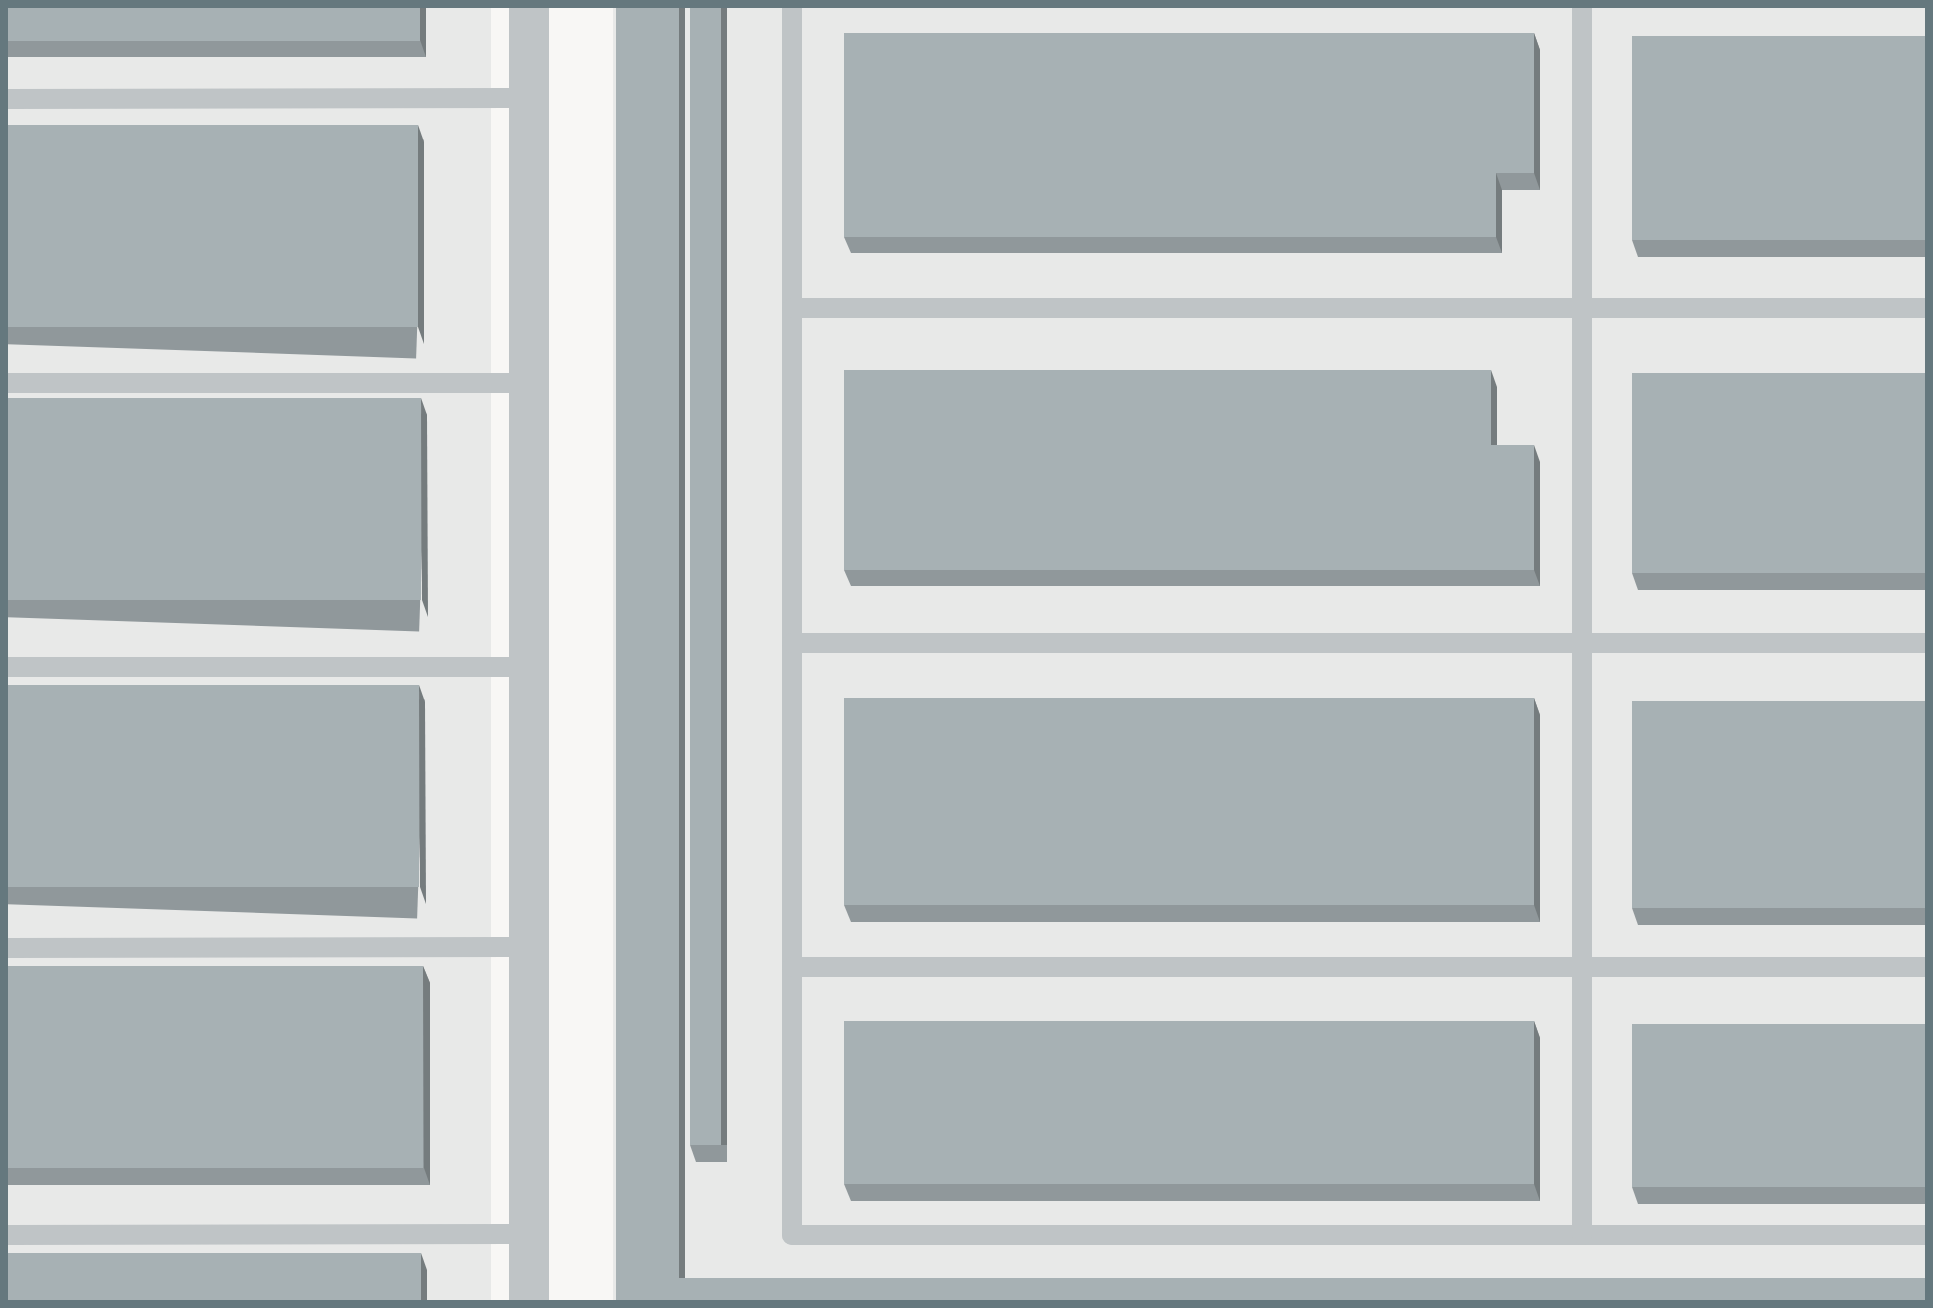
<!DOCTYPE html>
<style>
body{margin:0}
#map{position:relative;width:1933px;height:1308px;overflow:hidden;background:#f8f7f5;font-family:"Source Sans 3",sans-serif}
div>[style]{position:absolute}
.built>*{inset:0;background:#e8e9e8;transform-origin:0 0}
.service>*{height:20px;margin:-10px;padding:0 10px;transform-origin:10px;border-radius:10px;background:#bfc4c6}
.minor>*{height:40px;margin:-20px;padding:0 20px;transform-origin:20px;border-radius:20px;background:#bfc4c6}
.wall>*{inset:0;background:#90989b;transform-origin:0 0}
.shaded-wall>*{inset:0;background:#757c7e;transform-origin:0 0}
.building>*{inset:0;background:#a7b1b4;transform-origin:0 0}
span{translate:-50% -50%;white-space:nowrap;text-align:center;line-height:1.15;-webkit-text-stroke:8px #fff;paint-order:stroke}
.frame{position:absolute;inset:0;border:8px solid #65787e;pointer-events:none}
</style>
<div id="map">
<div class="built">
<i style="left:6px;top:6px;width:485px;height:1296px"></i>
<i style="left:613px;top:6px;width:1314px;height:1296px"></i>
</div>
<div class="service">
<i style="left:792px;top:6px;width:1229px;rotate:90deg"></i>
<i style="left:792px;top:1235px;width:1135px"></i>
<i style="left:1582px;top:6px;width:1229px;rotate:90deg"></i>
<i style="left:6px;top:99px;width:523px;rotate:-0.11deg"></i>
<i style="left:792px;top:308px;width:1135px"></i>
<i style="left:6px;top:383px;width:523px"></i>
<i style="left:792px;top:643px;width:1135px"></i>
<i style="left:6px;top:667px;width:523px"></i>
<i style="left:6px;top:948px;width:523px;rotate:-0.11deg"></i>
<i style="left:792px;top:967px;width:1135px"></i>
<i style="left:6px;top:1235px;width:523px;rotate:-0.11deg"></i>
</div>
<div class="minor">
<i style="left:529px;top:6px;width:1296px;rotate:90deg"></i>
</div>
<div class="wall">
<i style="left:6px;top:6px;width:420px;height:51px"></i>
<i style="clip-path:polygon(727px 6px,727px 1162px,696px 1162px,690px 1145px)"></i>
<i style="clip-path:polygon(1534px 33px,1540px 50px,1540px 190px,1502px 190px,1502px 253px,851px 253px,844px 237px)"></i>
<i style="clip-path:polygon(1927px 36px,1927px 257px,1638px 257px,1632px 240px)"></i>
<i style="left:6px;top:125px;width:418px;height:219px;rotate:2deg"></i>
<i style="clip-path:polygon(1927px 373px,1927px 590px,1638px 590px,1632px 573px)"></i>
<i style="clip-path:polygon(1497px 387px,1497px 445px,1540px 462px,1540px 586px,851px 586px,844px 570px)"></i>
<i style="left:6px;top:399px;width:421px;height:218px;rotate:2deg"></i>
<i style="left:6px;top:685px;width:419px;height:219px;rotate:2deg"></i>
<i style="clip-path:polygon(1534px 698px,1540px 715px,1540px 922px,851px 922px,844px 905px)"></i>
<i style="clip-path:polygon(1927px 701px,1927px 925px,1638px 925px,1632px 908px)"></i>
<i style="clip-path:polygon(6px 966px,423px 966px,430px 983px,430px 1185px,6px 1185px)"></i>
<i style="clip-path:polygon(1534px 1021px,1540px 1038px,1540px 1201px,851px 1201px,844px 1184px)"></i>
<i style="clip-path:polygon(1927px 1024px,1927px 1204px,1638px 1204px,1632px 1187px)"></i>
</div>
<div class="shaded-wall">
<i style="clip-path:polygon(420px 6px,426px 6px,426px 57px,420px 40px)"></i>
<i style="left:679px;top:6px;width:6px;height:1296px"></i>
<i style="left:721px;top:6px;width:6px;height:1139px"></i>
<i style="clip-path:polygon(1534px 33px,1540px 50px,1540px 190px,1534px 173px)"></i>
<i style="clip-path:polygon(418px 125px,424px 142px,424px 344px,418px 327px)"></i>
<i style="clip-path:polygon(1496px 173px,1502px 190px,1502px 253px,1496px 237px)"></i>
<i style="clip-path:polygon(1491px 370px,1497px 387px,1497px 462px,1491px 445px)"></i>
<i style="clip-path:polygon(421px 398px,427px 415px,428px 617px,422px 600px)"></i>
<i style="clip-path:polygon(1534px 445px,1540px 462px,1540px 586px,1534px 570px)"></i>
<i style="clip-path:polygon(419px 685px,425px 702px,426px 904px,420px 887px)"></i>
<i style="clip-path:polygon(1534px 698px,1540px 715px,1540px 922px,1534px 905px)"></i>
<i style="clip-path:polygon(423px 966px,430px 983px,430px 1185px,424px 1168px)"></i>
<i style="clip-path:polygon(1534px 1021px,1540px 1038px,1540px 1201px,1534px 1184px)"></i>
<i style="clip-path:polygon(421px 1253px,427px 1270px,427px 1302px,421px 1302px)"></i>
</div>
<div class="building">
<i style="left:6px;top:6px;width:414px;height:35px"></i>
<i style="clip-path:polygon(616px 6px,679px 6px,679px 1278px,678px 1278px,678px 1302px,616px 1302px)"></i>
<i style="left:690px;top:6px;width:31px;height:1139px"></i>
<i style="clip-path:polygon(844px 33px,1534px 33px,1534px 173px,1496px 173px,1496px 237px,844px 237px)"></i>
<i style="left:1632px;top:36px;width:295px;height:204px"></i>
<i style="left:6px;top:125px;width:412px;height:202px"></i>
<i style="clip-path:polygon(844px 370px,1491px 370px,1491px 445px,1534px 445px,1534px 570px,844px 570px)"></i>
<i style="left:1632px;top:373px;width:295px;height:200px"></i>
<i style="left:421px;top:398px;width:202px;height:415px;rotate:90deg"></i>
<i style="left:6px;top:685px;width:413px;height:202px"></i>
<i style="left:844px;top:698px;width:690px;height:207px"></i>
<i style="left:1632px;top:701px;width:295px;height:207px"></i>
<i style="left:6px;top:966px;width:417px;height:202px"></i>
<i style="left:844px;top:1021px;width:690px;height:163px"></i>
<i style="left:1632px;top:1024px;width:295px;height:163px"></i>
<i style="left:6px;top:1253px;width:415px;height:49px"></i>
<i style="left:678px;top:1278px;width:1249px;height:24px"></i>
</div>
<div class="frame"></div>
</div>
